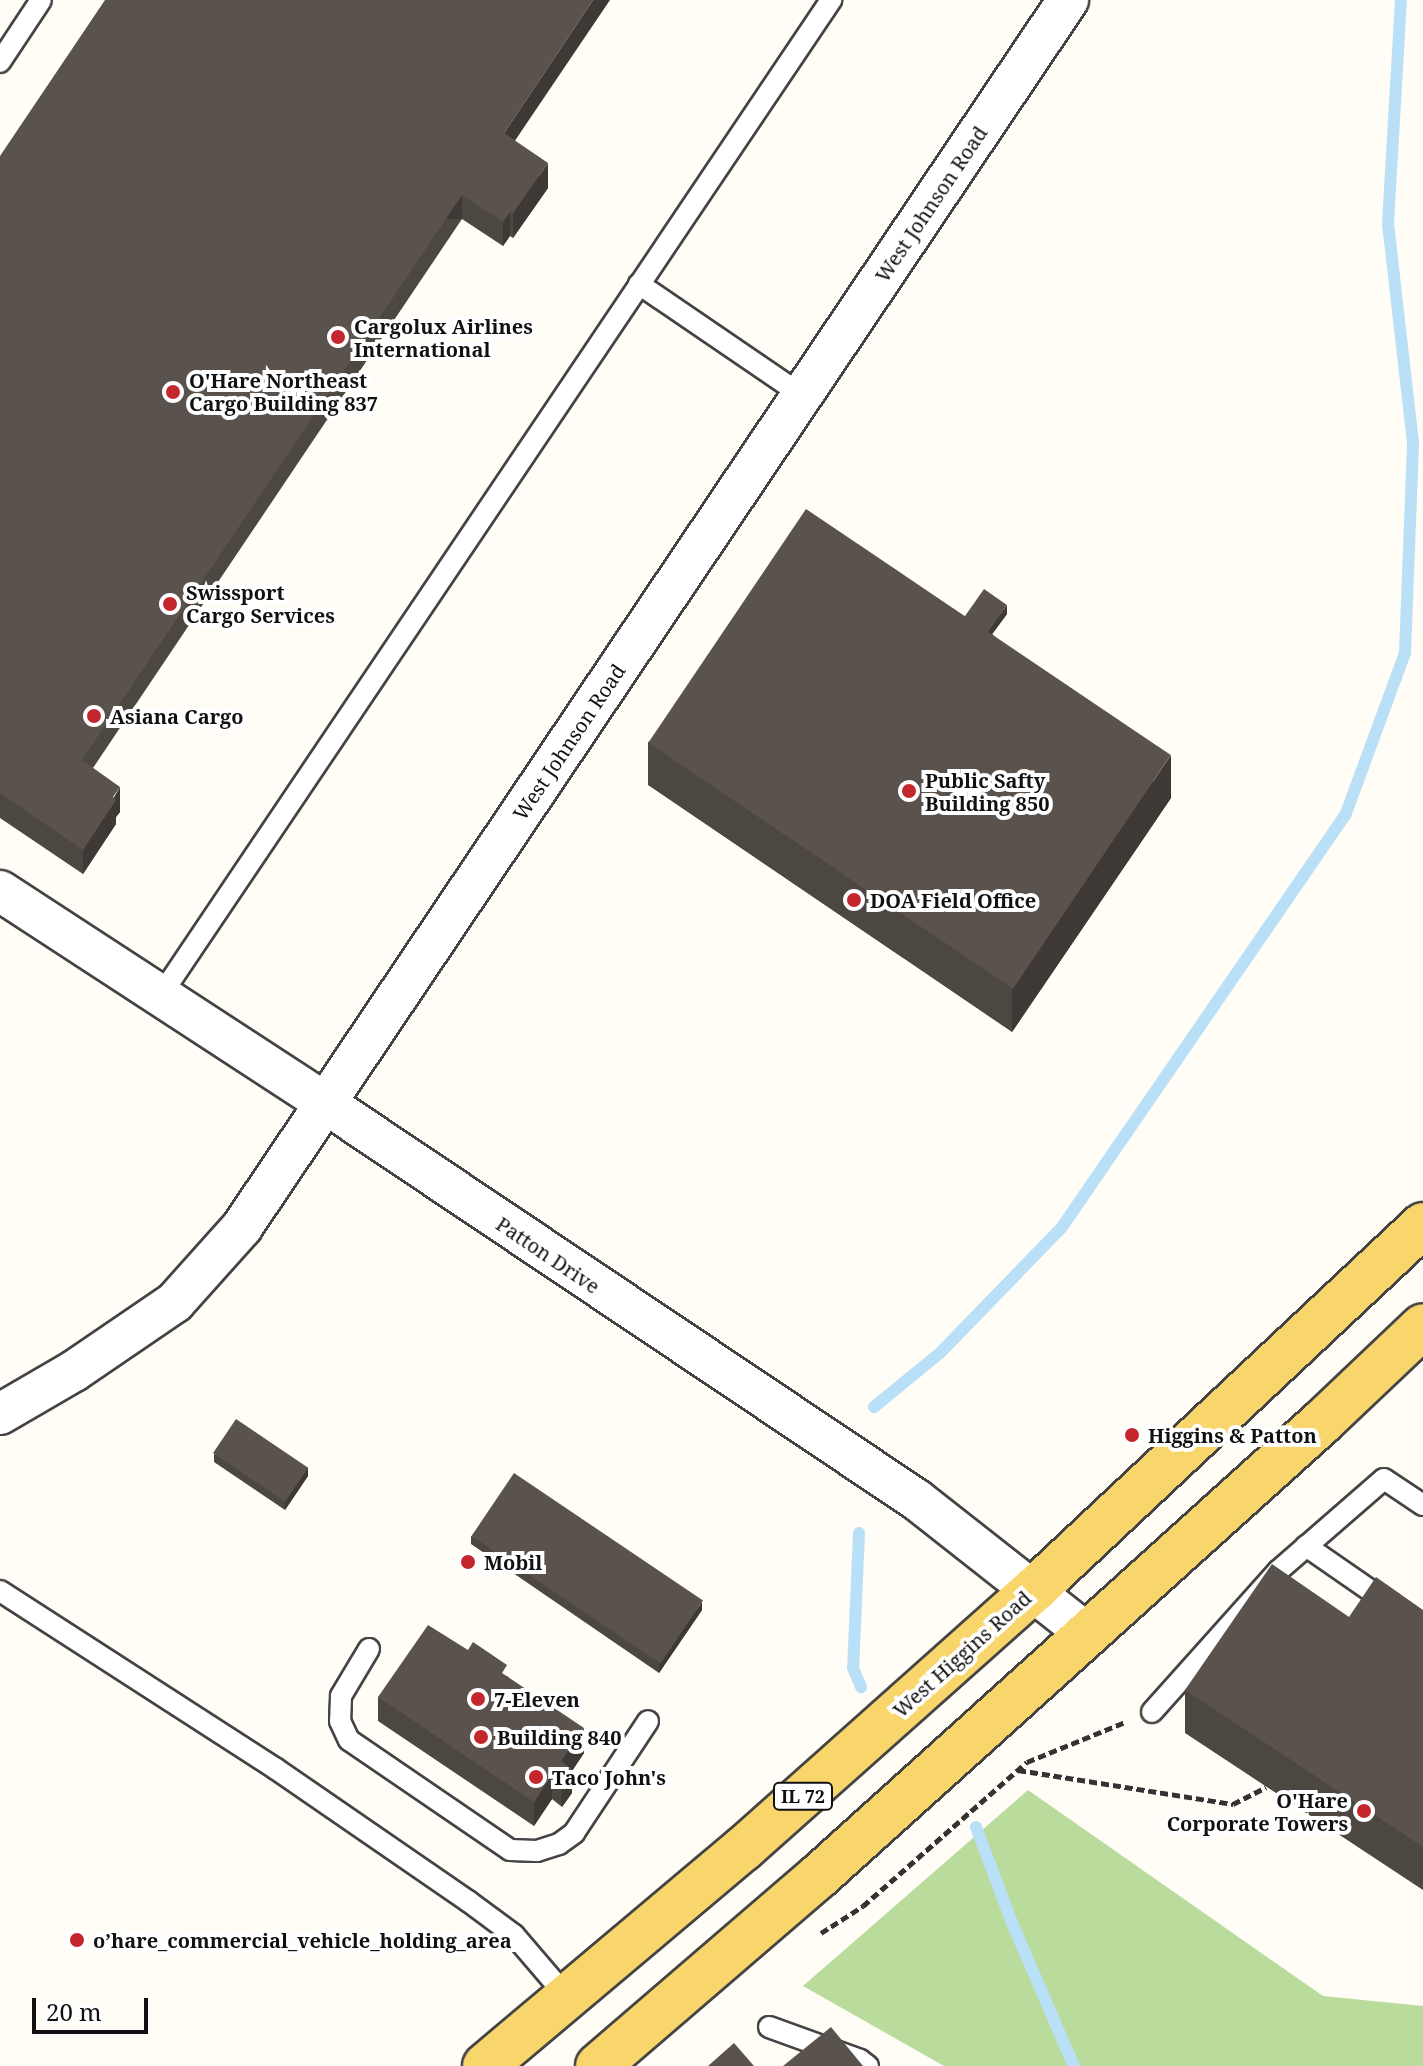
<!DOCTYPE html>
<meta charset="utf-8">
<style>
body{margin:0}
#map{position:relative;width:1423px;height:2066px;overflow:hidden;background:#fffdf5;font-family:"Noto Serif",serif}
div>[style]{position:absolute}
.forest>*{inset:0;background:#b9dc9c}
.stream>*{height:12px;margin:-6px;padding:0 6px;transform-origin:6px;border-radius:6px;background:#b9e0f7}
.path>*{height:5px;margin-top:-2.5px;transform-origin:0;background:repeating-linear-gradient(90deg,#333 0 8px,transparent 0 12px)}
.roads{filter:drop-shadow(2px 0 #444) drop-shadow(-2px 0 #444) drop-shadow(0 2px #444) drop-shadow(0 -2px #444)}
.lane>*{height:20px;margin:-10px;padding:0 10px;transform-origin:10px;border-radius:10px;background:#fff}
.street>*{height:40px;margin:-20px;padding:0 20px;transform-origin:20px;border-radius:20px;background:#fff}
.primary>*{height:44px;margin:-22px;padding:0 22px;transform-origin:22px;border-radius:22px;background:#f9d66b}
.wall>*{inset:0;background:#4d4742}
.shaded-wall>*{inset:0;background:#3f3936;transform-origin:0 0}
.building>*{inset:0;background:#5a524d;transform-origin:0 0}
.dots>*{width:22px;height:22px;translate:-50% -50%;box-sizing:border-box;border:4px solid #fff;border-radius:50%}
span{translate:-50% -50%;white-space:nowrap;text-align:center;line-height:1.15;-webkit-text-stroke:8px #fff;paint-order:stroke}
.shield-label span{padding:2px 6px;background:#fff;border:2px solid;border-radius:6px;-webkit-text-stroke-width:0}
.shield-label{font-size:18px;color:#111;font-weight:700}
.street-label{font-size:20px;color:#111}
.poi-label{font-size:20px;color:#111;font-weight:700}
.left{translate:0 -50%;text-align:left}
.right{translate:-100% -50%;text-align:right}
.scale{position:absolute;left:32px;top:1998px;width:116px;height:36px;box-sizing:border-box;border:4px solid #111;border-top:0;padding-left:10px;font-size:24px;line-height:28px;white-space:nowrap;color:#111;-webkit-text-stroke:6px #fff;paint-order:stroke}
</style>
<div id="map">
<div class="forest">
<i style="clip-path:polygon(1028px 1790px,1323px 1996px,1423px 2006px,1423px 2066px,944px 2066px,803px 1986px)"></i>
</div>
<div class="stream">
<i style="left:874px;top:1407px;width:85px;rotate:-39.3deg"></i>
<i style="left:940px;top:1353px;width:175px;rotate:-45.9deg"></i>
<i style="left:1062px;top:1227px;width:499px;rotate:-55.5deg"></i>
<i style="left:1345px;top:816px;width:174px;rotate:-69.8deg"></i>
<i style="left:1405px;top:653px;width:210px;rotate:-87.8deg"></i>
<i style="left:1413px;top:443px;width:220px;rotate:-96.5deg"></i>
<i style="left:1388px;top:224px;width:224px;rotate:-86.7deg"></i>
<i style="left:859px;top:1533px;width:135px;rotate:92.5deg"></i>
<i style="left:853px;top:1668px;width:21px;rotate:67deg"></i>
<i style="left:976px;top:1827px;width:103px;rotate:69.4deg"></i>
<i style="left:1012px;top:1923px;width:156px;rotate:66.6deg"></i>
</div>
<div class="path">
<i style="left:1018px;top:1770px;width:218px;rotate:9deg"></i>
<i style="left:1233px;top:1804px;width:37px;rotate:-27deg"></i>
<i style="left:821px;top:1933px;width:50px;rotate:-32.7deg"></i>
<i style="left:863px;top:1906px;width:218px;rotate:-41.3deg"></i>
<i style="left:1027px;top:1762px;width:106px;rotate:-22.2deg"></i>
</div>
<div class="roads">
<div class="lane">
<i style="left:0;top:62px;width:74px;rotate:-56.5deg"></i>
<i style="left:639px;top:284px;width:197px;rotate:34.3deg"></i>
<i style="left:161px;top:995px;width:1200px;rotate:-56.04deg"></i>
<i style="left:1306px;top:1546px;width:142px;rotate:34.7deg"></i>
<i style="left:0;top:1591px;width:328px;rotate:32.8deg"></i>
<i style="left:276px;top:1769px;width:233px;rotate:34.5deg"></i>
<i style="left:468px;top:1901px;width:57px;rotate:36.5deg"></i>
<i style="left:514px;top:1935px;width:82px;rotate:49.5deg"></i>
<i style="left:369px;top:1649px;width:55px;rotate:120.8deg"></i>
<i style="left:341px;top:1696px;width:25px;rotate:92deg"></i>
<i style="left:340px;top:1721px;width:21px;rotate:65deg"></i>
<i style="left:349px;top:1740px;width:195px;rotate:34.3deg"></i>
<i style="left:510px;top:1850px;width:27px;rotate:2deg"></i>
<i style="left:537px;top:1851px;width:23px;rotate:-18deg"></i>
<i style="left:559px;top:1844px;width:19px;rotate:-36deg"></i>
<i style="left:574px;top:1833px;width:134px;rotate:-56.5deg"></i>
<i style="left:1152px;top:1712px;width:189px;rotate:-48.2deg"></i>
<i style="left:1278px;top:1571px;width:140px;rotate:-41deg"></i>
<i style="left:1384px;top:1479px;width:47px;rotate:33.7deg"></i>
<i style="left:769px;top:2027px;width:97px;rotate:19.9deg"></i>
<i style="left:860px;top:2060px;width:10px;rotate:37deg"></i>
</div>
<div class="street">
<i style="left:0;top:891px;width:388px;rotate:33.1deg"></i>
<i style="left:325px;top:1103px;width:713px;rotate:33.85deg"></i>
<i style="left:917px;top:1500px;width:215px;rotate:38.2deg"></i>
<i style="left:0;top:1414px;width:86px;rotate:-30.2deg"></i>
<i style="left:74px;top:1371px;width:122px;rotate:-34.3deg"></i>
<i style="left:175px;top:1302px;width:101px;rotate:-48.2deg"></i>
<i style="left:242px;top:1227px;width:1479px;rotate:-56.05deg"></i>
</div>
<div class="primary">
<i style="left:485px;top:2066px;width:337px;rotate:-40.1deg"></i>
<i style="left:743px;top:1849px;width:391px;rotate:-41.7deg"></i>
<i style="left:1035px;top:1589px;width:532px;rotate:-43.17deg"></i>
<i style="left:598px;top:2066px;width:291px;rotate:-40.7deg"></i>
<i style="left:819px;top:1876px;width:678px;rotate:-42.07deg"></i>
<i style="left:1322px;top:1422px;width:139px;rotate:-43.5deg"></i>
</div>
</div>
<div class="wall">
<i style="clip-path:polygon(515px 141px,548px 188px,513px 238px,510px 236px,503px 246px,462px 219px,93px 768px,120px 812px,116px 817px,116px 824px,83px 874px,0 818px,0 156px)"></i>
<i style="clip-path:polygon(1007px 614px,992px 634px,1171px 798px,1012px 1032px,648px 785px,648px 742px,965px 616px)"></i>
<i style="clip-path:polygon(214px 1454px,308px 1476px,285px 1510px,214px 1462px)"></i>
<i style="clip-path:polygon(471px 1536px,702px 1610px,659px 1673px,471px 1544px)"></i>
<i style="clip-path:polygon(1423px 1610px,1423px 1890px,1185px 1733px,1185px 1690px,1349px 1617px)"></i>
<i style="clip-path:polygon(507px 1676px,584px 1753px,572px 1771px,572px 1793px,562px 1807px,552px 1799px,534px 1826px,378px 1721px,378px 1697px)"></i>
</div>
<div class="shaded-wall">
<i style="clip-path:polygon(593px 0,610px 0,504px 157px,504px 133px)"></i>
<i style="clip-path:polygon(548px 163px,548px 188px,513px 238px,513px 213px)"></i>
<i style="left:462px;top:195px;width:24px;height:681px;rotate:90deg"></i>
<i style="clip-path:polygon(510px 212px,510px 236px,503px 246px,503px 222px)"></i>
<i style="clip-path:polygon(1007px 605px,1007px 614px,982px 648px,982px 639px)"></i>
<i style="clip-path:polygon(1171px 755px,1171px 798px,1012px 1032px,1012px 989px)"></i>
<i style="clip-path:polygon(120px 787px,120px 812px,116px 817px,116px 824px,83px 874px,83px 850px)"></i>
<i style="clip-path:polygon(308px 1467px,308px 1476px,285px 1510px,285px 1501px)"></i>
<i style="clip-path:polygon(702px 1602px,702px 1610px,659px 1673px,659px 1664px)"></i>
<i style="clip-path:polygon(584px 1728px,584px 1753px,572px 1771px,572px 1793px,562px 1807px,561px 1761px)"></i>
<i style="clip-path:polygon(552px 1775px,552px 1799px,534px 1826px,534px 1802px)"></i>
</div>
<div class="building">
<i style="clip-path:polygon(105px 0,593px 0,504px 133px,548px 163px,513px 213px,510px 212px,503px 222px,462px 195px,82px 760px,120px 787px,113px 797px,116px 800px,83px 850px,0 793px,0 156px)"></i>
<i style="left:806px;top:509px;width:440px;height:282px;rotate:34deg"></i>
<i style="left:984px;top:589px;width:28px;height:33px;rotate:35deg"></i>
<i style="left:236px;top:1419px;width:87px;height:41px;rotate:34deg"></i>
<i style="left:514px;top:1473px;width:228px;height:76px;rotate:34deg"></i>
<i style="clip-path:polygon(1272px 1564px,1349px 1617px,1376px 1577px,1423px 1610px,1423px 1847px,1185px 1690px)"></i>
<i style="clip-path:polygon(428px 1625px,468px 1650px,473px 1642px,507px 1665px,502px 1673px,584px 1728px,561px 1761px,572px 1769px,562px 1782px,552px 1775px,534px 1802px,378px 1697px)"></i>
<i style="clip-path:polygon(831px 2027px,863px 2066px,783px 2066px)"></i>
<i style="clip-path:polygon(734px 2043px,754px 2066px,708px 2066px)"></i>
</div>
<div class="dots">
<i style="left:338px;top:337px;background:#c4262e"></i>
<i style="left:173px;top:392px;background:#c4262e"></i>
<i style="left:170px;top:604px;background:#c4262e"></i>
<i style="left:94px;top:716px;background:#c4262e"></i>
<i style="left:909px;top:791px;background:#c4262e"></i>
<i style="left:854px;top:900px;background:#c4262e"></i>
<i style="left:1132px;top:1435px;background:#c4262e"></i>
<i style="left:468px;top:1562px;background:#c4262e"></i>
<i style="left:478px;top:1699px;background:#c4262e"></i>
<i style="left:481px;top:1737px;background:#c4262e"></i>
<i style="left:536px;top:1777px;background:#c4262e"></i>
<i style="left:1364px;top:1811px;background:#c4262e"></i>
<i style="left:77px;top:1940px;background:#c4262e"></i>
</div>
<div class="shield-label">
<span style="left:803px;top:1796px">IL 72</span>
</div>
<div class="street-label">
<span style="left:931px;top:204px;rotate:-56deg">West Johnson Road</span>
<span style="left:569px;top:742px;rotate:-56deg">West Johnson Road</span>
<span style="left:548px;top:1255px;rotate:34deg">Patton Drive</span>
<span style="left:962px;top:1654px;rotate:-42deg">West Higgins Road</span>
</div>
<div class="poi-label">
<span class="left" style="left:354px;top:338px">Cargolux Airlines<br>International</span>
<span class="left" style="left:189px;top:392px">O'Hare Northeast<br>Cargo Building 837</span>
<span class="left" style="left:186px;top:604px">Swissport<br>Cargo Services</span>
<span class="left" style="left:110px;top:716px">Asiana Cargo</span>
<span class="left" style="left:925px;top:792px">Public Safty<br>Building 850</span>
<span class="left" style="left:870px;top:900px">DOA Field Office</span>
<span class="left" style="left:1148px;top:1435px">Higgins &amp; Patton</span>
<span class="left" style="left:484px;top:1562px">Mobil</span>
<span class="left" style="left:494px;top:1699px">7-Eleven</span>
<span class="left" style="left:497px;top:1737px">Building 840</span>
<span class="left" style="left:552px;top:1777px">Taco John's</span>
<span class="right" style="left:1348px;top:1812px">O'Hare<br>Corporate Towers</span>
<span class="left" style="left:93px;top:1940px">o’hare_commercial_vehicle_holding_area</span>
</div>
<div class="scale">20 m</div>
</div>
